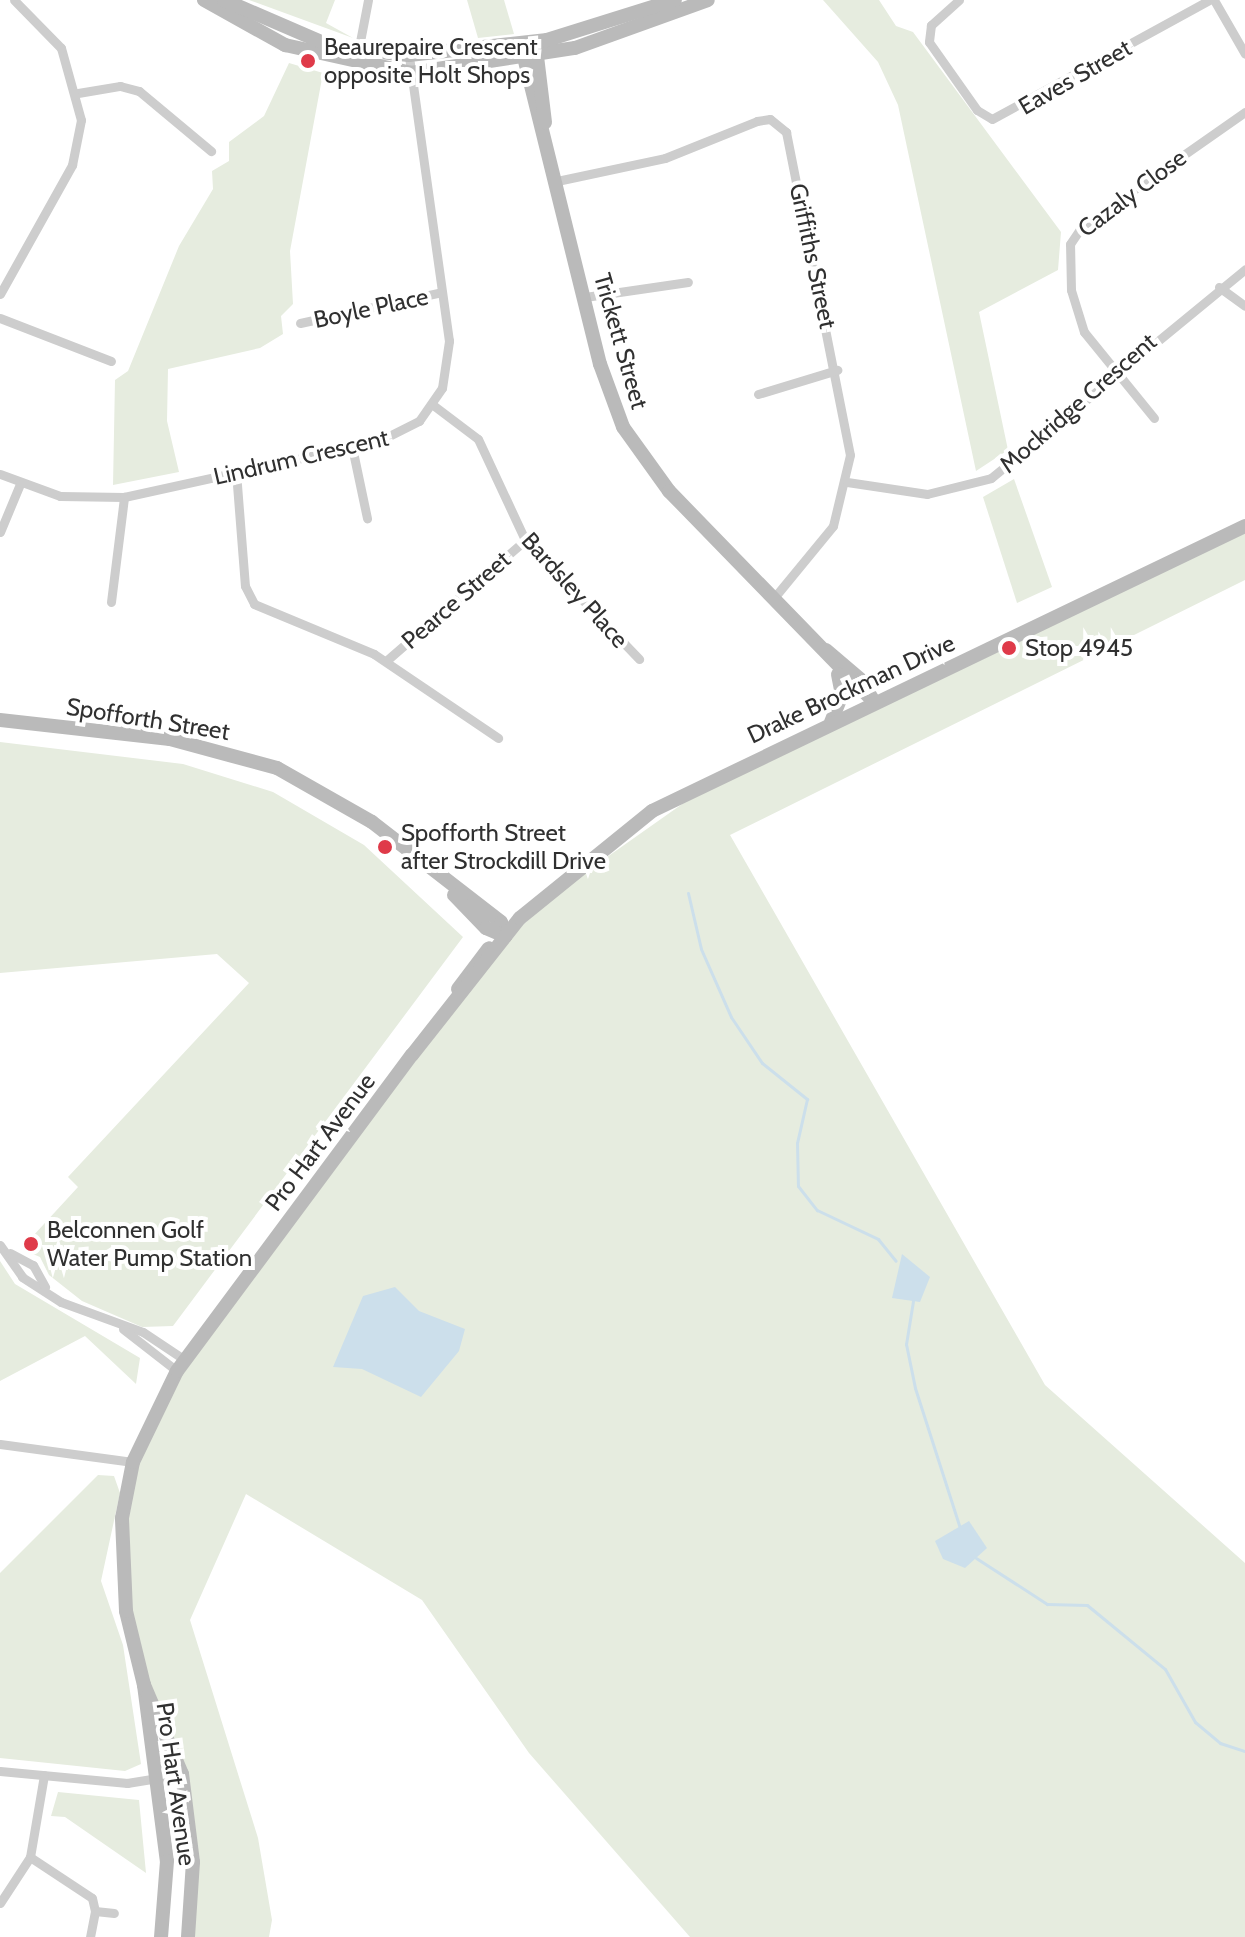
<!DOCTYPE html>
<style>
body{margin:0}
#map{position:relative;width:1245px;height:1937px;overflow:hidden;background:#fff;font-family:Cabin,sans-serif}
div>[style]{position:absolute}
.green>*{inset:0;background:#e6ecdf}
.water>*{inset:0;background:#ccdfeb}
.stream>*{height:3px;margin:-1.5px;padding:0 1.5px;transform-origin:1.5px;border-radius:1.5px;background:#ccdfeb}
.street>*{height:9px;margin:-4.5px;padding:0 4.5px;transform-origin:4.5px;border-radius:4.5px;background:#cdcdcd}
.secondary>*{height:14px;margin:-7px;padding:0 7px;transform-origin:7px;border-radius:7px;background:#bababa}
.dots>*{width:22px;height:22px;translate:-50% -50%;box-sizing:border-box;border:4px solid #fff;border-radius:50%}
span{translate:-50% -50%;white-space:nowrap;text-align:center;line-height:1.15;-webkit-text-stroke:8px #fff;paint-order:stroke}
.poi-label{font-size:24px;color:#303030}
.left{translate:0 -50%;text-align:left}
.street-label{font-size:24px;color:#303030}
</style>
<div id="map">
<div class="green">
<i style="clip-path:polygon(249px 0,335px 0,326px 23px,353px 38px)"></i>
<i style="clip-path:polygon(467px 0,504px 0,514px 34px,478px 38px)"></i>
<i style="clip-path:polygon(823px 0,879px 0,896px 26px,913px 32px,1061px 232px,1058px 270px,979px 312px,1008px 450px,976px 471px,898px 105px,878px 62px)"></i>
<i style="clip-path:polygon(289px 63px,323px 73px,290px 251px,293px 304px,281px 316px,283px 334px,260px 348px,168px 369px,167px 421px,179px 472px,113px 485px,115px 380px,128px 371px,179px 246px,213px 189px,212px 171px,229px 161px,229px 142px,264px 116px)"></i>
<i style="clip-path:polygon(1014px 479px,1052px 587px,1017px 603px,983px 497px)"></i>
<i style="clip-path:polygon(1245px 526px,1245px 580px,730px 835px,1045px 1385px,1245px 1563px,1245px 1937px,690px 1937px,529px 1753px,422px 1600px,246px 1494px,190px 1620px,258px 1838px,272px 1920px,269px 1937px,188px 1937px,190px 1818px,126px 1611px,122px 1518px,149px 1420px,226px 1305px,517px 930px,566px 886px,695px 795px)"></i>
<i style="clip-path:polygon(0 742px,183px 764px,273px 792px,364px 845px,463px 937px,173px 1326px,142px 1327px,82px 1301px,49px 1275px,40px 1257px,21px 1249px,78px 1187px,68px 1177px,249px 983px,217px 954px,0 973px)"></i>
<i style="clip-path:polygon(0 1261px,15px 1284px,140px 1358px,136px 1384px,85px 1336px,0 1381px)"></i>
<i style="clip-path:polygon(98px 1475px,114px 1476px,120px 1493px,101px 1581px,123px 1645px,141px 1764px,125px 1771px,0 1758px,0 1573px)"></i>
<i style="clip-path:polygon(58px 1792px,139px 1800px,146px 1873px,65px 1817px,51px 1816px)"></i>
</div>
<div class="water">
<i style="clip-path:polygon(902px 1254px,930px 1277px,920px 1302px,892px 1298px)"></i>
<i style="clip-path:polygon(395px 1287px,419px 1311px,465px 1329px,459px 1351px,421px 1397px,362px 1369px,333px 1367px,363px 1296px)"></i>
<i style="clip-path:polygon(969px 1521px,987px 1548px,965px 1568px,943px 1559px,935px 1541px)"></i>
</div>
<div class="stream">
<i style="left:688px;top:893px;width:57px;rotate:76.9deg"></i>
<i style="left:701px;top:949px;width:74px;rotate:66.2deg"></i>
<i style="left:731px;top:1017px;width:55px;rotate:56deg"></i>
<i style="left:762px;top:1063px;width:58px;rotate:38.7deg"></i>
<i style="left:807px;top:1099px;width:45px;rotate:102.8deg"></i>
<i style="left:797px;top:1143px;width:43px;rotate:88.7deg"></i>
<i style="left:798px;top:1186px;width:31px;rotate:52deg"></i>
<i style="left:817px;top:1210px;width:68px;rotate:25.4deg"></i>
<i style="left:878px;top:1239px;width:28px;rotate:51deg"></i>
<i style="left:913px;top:1301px;width:44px;rotate:99.2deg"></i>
<i style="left:906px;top:1344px;width:45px;rotate:78.4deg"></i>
<i style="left:915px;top:1388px;width:147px;rotate:72.2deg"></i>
<i style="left:976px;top:1558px;width:85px;rotate:32.9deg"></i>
<i style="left:1047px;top:1604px;width:40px;rotate:1.4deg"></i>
<i style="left:1087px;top:1605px;width:101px;rotate:39.4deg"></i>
<i style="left:1165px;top:1669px;width:61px;rotate:60.5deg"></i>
<i style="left:1195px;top:1722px;width:33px;rotate:40deg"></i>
<i style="left:1220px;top:1743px;width:26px;rotate:18deg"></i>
</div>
<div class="street">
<i style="left:959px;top:0;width:38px;rotate:138deg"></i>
<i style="left:931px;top:25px;width:17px;rotate:97deg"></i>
<i style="left:929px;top:42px;width:83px;rotate:54.8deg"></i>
<i style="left:977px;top:110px;width:17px;rotate:31deg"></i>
<i style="left:992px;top:119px;width:247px;rotate:-28.7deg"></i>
<i style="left:1214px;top:0;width:62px;rotate:60.1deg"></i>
<i style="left:358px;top:52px;width:53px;rotate:-79.1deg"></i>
<i style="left:78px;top:93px;width:43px;rotate:-9.5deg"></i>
<i style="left:120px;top:86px;width:20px;rotate:15deg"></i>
<i style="left:139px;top:91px;width:94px;rotate:39.8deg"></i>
<i style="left:557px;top:181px;width:110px;rotate:-12deg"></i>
<i style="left:665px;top:158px;width:99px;rotate:-21.9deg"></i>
<i style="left:757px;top:121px;width:13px;rotate:-9deg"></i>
<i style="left:770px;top:119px;width:21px;rotate:39deg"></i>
<i style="left:786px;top:132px;width:329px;rotate:78.8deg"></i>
<i style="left:850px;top:455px;width:73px;rotate:103.5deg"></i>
<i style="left:833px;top:526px;width:94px;rotate:129.4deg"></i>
<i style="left:1219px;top:287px;width:32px;rotate:36deg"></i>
<i style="left:0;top:294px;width:148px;rotate:-60.8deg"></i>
<i style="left:72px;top:165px;width:46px;rotate:-78.7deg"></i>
<i style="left:81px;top:120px;width:75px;rotate:-105.5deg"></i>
<i style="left:61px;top:48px;width:67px;rotate:-134.4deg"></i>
<i style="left:585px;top:297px;width:104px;rotate:-8.3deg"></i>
<i style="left:0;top:318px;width:119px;rotate:21.2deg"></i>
<i style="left:300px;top:323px;width:145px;rotate:-12.3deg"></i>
<i style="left:758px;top:394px;width:83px;rotate:-16.9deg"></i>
<i style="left:433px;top:405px;width:56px;rotate:37.1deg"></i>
<i style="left:478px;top:439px;width:111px;rotate:65deg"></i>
<i style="left:525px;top:540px;width:165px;rotate:46.2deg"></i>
<i style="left:1154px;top:418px;width:111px;rotate:-129.1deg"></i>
<i style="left:1084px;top:332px;width:44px;rotate:-107.2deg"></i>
<i style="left:1071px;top:290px;width:46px;rotate:-91.2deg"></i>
<i style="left:1070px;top:244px;width:22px;rotate:-56deg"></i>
<i style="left:1082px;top:226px;width:199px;rotate:-35deg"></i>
<i style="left:352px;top:447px;width:73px;rotate:78.1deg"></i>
<i style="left:236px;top:472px;width:114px;rotate:85.5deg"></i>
<i style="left:245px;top:586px;width:20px;rotate:63deg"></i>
<i style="left:254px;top:604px;width:130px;rotate:22.6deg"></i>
<i style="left:374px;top:654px;width:150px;rotate:34.1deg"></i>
<i style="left:0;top:474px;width:64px;rotate:20.1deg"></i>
<i style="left:60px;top:496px;width:64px;rotate:0.9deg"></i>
<i style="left:124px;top:497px;width:261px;rotate:-12.4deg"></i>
<i style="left:379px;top:441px;width:45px;rotate:-26.6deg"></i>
<i style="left:419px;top:421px;width:40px;rotate:-55.1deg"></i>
<i style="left:442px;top:388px;width:48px;rotate:-81.5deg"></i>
<i style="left:449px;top:341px;width:289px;rotate:-98deg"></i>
<i style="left:847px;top:482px;width:81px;rotate:8.5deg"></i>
<i style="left:927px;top:494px;width:66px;rotate:-14deg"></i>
<i style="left:991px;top:478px;width:329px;rotate:-39.4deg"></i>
<i style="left:0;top:532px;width:52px;rotate:-67.4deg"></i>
<i style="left:111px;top:602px;width:106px;rotate:-82.9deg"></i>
<i style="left:386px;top:661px;width:184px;rotate:-41deg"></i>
<i style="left:0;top:1245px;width:39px;rotate:55deg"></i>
<i style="left:22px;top:1277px;width:46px;rotate:32.7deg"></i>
<i style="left:61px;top:1302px;width:87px;rotate:20.1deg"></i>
<i style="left:143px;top:1332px;width:50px;rotate:33.7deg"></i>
<i style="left:10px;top:1253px;width:26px;rotate:28deg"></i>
<i style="left:33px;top:1265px;width:25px;rotate:61deg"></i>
<i style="left:123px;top:1329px;width:68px;rotate:37.9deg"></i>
<i style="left:0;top:1444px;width:134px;rotate:7.7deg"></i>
<i style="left:0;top:1771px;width:128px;rotate:5.4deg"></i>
<i style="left:127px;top:1783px;width:56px;rotate:-9.3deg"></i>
<i style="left:30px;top:1857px;width:74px;rotate:33.5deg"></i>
<i style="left:92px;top:1898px;width:13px;rotate:77deg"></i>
<i style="left:0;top:1903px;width:55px;rotate:-56.9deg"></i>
<i style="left:30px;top:1857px;width:83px;rotate:-80.3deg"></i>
<i style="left:90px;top:1937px;width:26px;rotate:-79deg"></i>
<i style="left:95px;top:1911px;width:19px;rotate:6deg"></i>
</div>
<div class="secondary">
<i style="left:204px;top:0;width:93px;rotate:29.1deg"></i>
<i style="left:285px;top:45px;width:129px;rotate:12.5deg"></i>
<i style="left:411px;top:73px;width:166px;rotate:-8.7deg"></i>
<i style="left:575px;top:48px;width:141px;rotate:-19.8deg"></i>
<i style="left:224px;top:0;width:119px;rotate:23.3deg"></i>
<i style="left:333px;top:47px;width:76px;rotate:6deg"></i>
<i style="left:409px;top:55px;width:139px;rotate:-6.2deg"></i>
<i style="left:547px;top:40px;width:134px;rotate:-17.4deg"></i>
<i style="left:521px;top:45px;width:329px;rotate:76.1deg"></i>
<i style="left:600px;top:364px;width:67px;rotate:69.9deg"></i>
<i style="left:623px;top:427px;width:79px;rotate:54.3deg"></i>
<i style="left:669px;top:491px;width:294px;rotate:45.8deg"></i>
<i style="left:536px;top:48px;width:75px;rotate:83.1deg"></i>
<i style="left:826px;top:650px;width:46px;rotate:40.6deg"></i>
<i style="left:861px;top:680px;width:26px;rotate:59deg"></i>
<i style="left:0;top:720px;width:171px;rotate:6.4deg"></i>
<i style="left:170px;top:739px;width:111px;rotate:15.2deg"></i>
<i style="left:277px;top:768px;width:109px;rotate:29.6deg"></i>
<i style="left:372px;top:822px;width:163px;rotate:37.8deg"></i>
<i style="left:501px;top:922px;width:15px;rotate:74deg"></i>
<i style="left:831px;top:722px;width:29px;rotate:-68deg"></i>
<i style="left:842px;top:695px;width:21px;rotate:-101deg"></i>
<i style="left:454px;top:895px;width:46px;rotate:45.9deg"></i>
<i style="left:486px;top:928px;width:21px;rotate:23deg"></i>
<i style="left:458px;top:989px;width:51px;rotate:-52.9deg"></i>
<i style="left:144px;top:1685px;width:177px;rotate:82.6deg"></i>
<i style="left:167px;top:1861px;width:76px;rotate:94.5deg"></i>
<i style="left:188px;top:1937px;width:75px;rotate:-86.2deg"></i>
<i style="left:193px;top:1862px;width:89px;rotate:-97.1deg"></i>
<i style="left:182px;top:1774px;width:97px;rotate:-113.1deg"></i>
<i style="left:144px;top:1685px;width:76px;rotate:-103.7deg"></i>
<i style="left:126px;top:1611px;width:93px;rotate:-92.5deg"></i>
<i style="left:122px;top:1518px;width:57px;rotate:-78.9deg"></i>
<i style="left:133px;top:1462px;width:101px;rotate:-64.2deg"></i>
<i style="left:177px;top:1371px;width:394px;rotate:-53.4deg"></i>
<i style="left:412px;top:1055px;width:174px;rotate:-51.8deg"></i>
<i style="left:520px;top:918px;width:170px;rotate:-39deg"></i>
<i style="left:652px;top:811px;width:658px;rotate:-25.67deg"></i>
</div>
<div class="dots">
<i style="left:308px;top:61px;background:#df3a49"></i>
<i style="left:1009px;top:648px;background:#df3a49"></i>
<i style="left:385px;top:847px;background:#df3a49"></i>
<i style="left:31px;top:1244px;background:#df3a49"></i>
</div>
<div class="poi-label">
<span class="left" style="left:324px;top:61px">Beaurepaire Crescent<br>opposite Holt Shops</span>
<span class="left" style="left:1025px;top:648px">Stop 4945</span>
<span class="left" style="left:401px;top:847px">Spofforth Street<br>after Strockdill Drive</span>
<span class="left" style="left:47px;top:1244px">Belconnen Golf<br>Water Pump Station</span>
</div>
<div class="street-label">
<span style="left:1075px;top:77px;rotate:-30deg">Eaves Street</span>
<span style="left:1132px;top:193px;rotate:-37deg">Cazaly Close</span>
<span style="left:813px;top:256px;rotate:78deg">Griffiths Street</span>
<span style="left:371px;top:308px;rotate:-12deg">Boyle Place</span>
<span style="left:621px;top:341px;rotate:74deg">Trickett Street</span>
<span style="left:1078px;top:403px;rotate:-41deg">Mockridge Crescent</span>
<span style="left:301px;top:457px;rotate:-13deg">Lindrum Crescent</span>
<span style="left:575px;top:590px;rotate:48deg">Bardsley Place</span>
<span style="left:456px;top:600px;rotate:-41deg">Pearce Street</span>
<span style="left:851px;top:689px;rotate:-25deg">Drake Brockman Drive</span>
<span style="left:148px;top:719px;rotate:9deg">Spofforth Street</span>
<span style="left:320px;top:1142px;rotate:-53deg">Pro Hart Avenue</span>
<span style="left:176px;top:1784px;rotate:82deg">Pro Hart Avenue</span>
</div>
</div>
